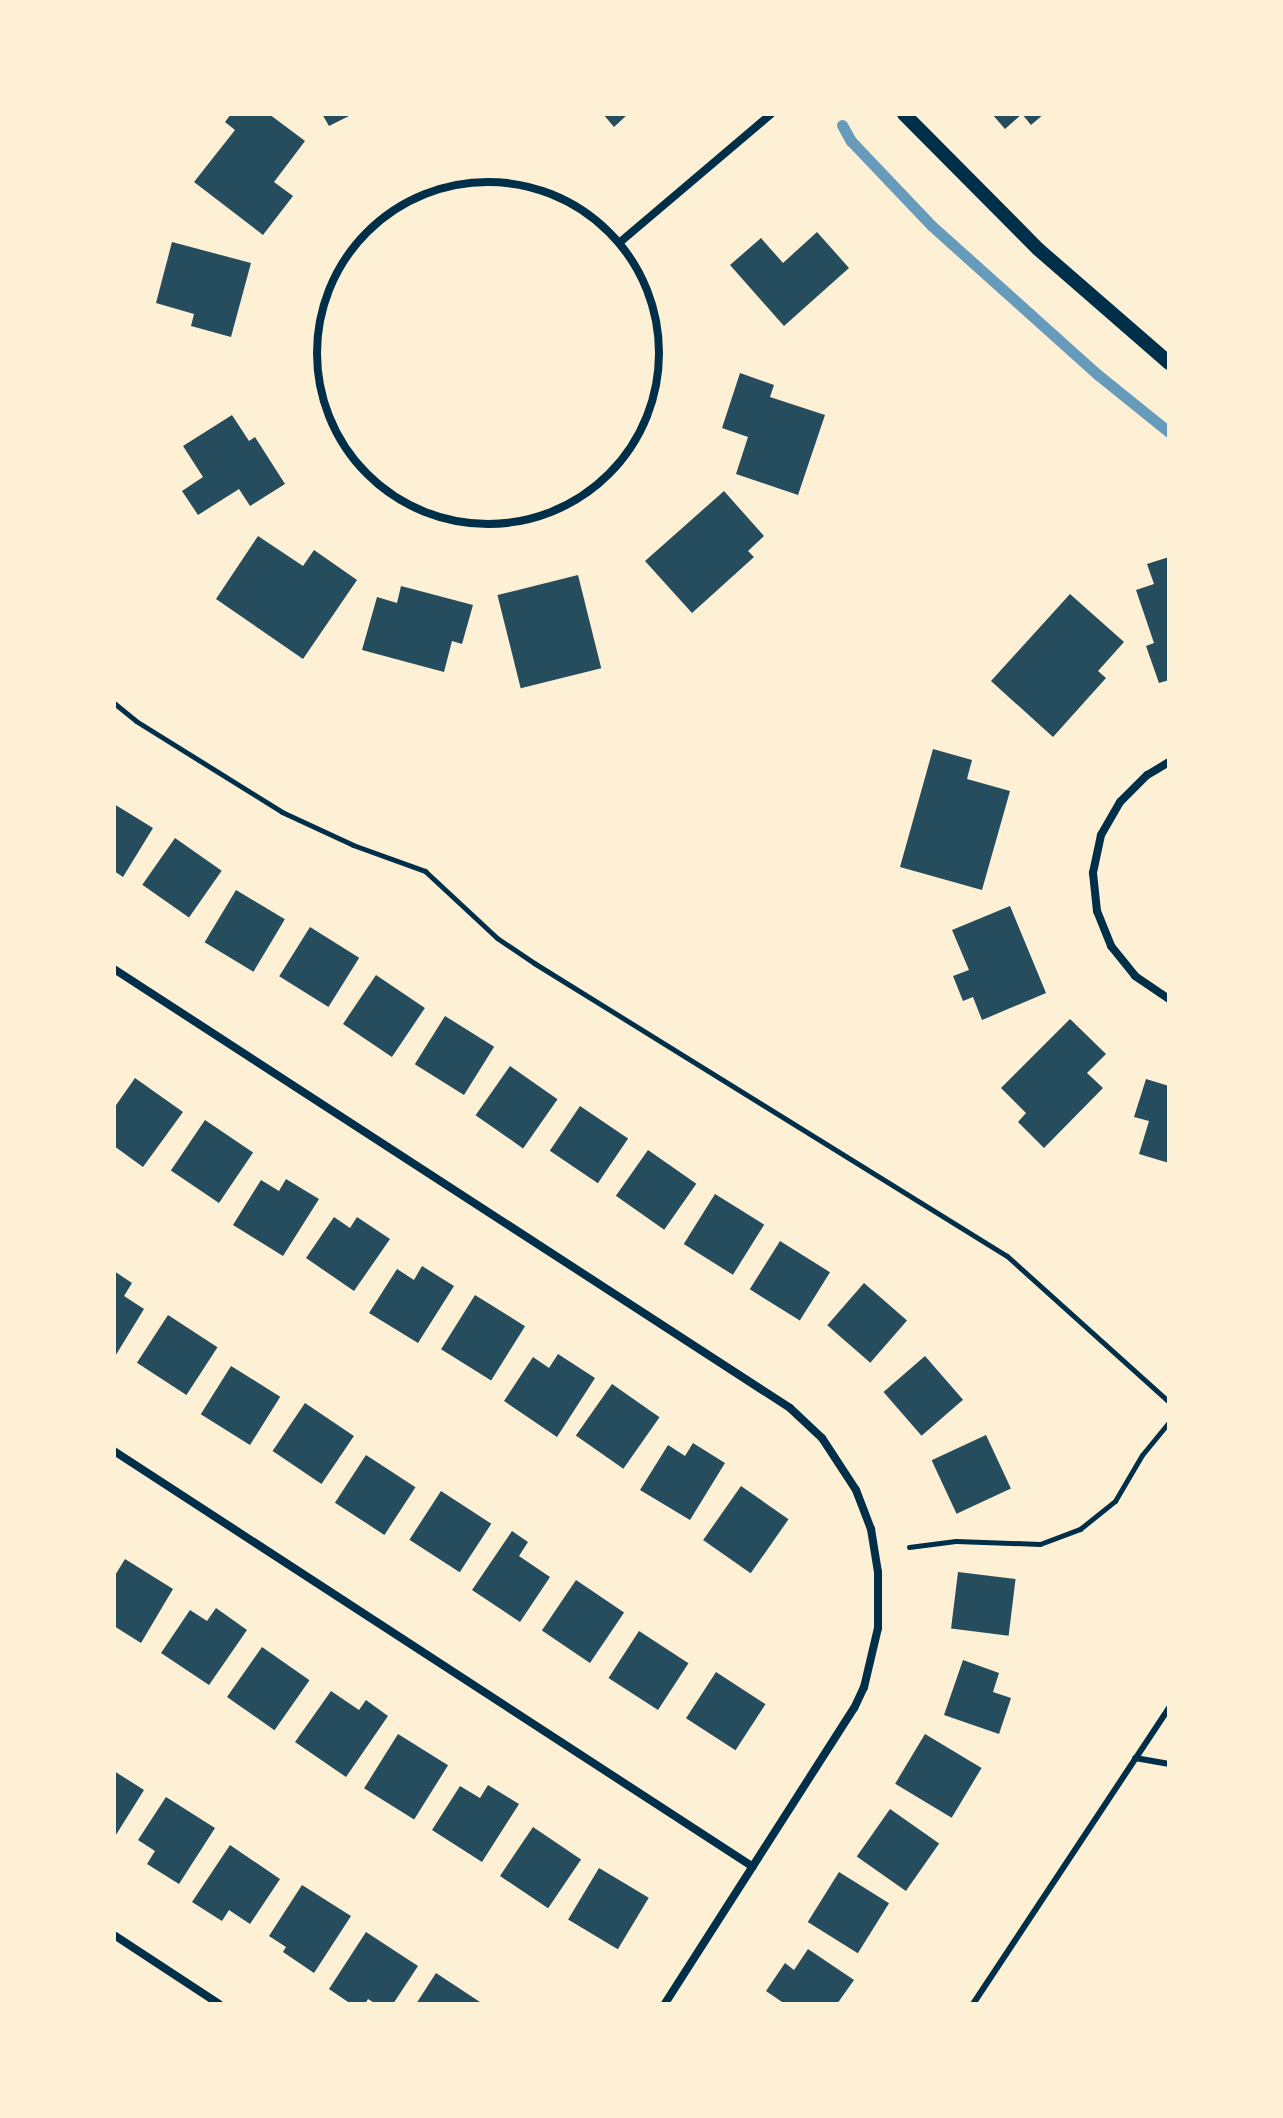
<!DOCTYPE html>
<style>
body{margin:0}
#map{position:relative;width:1283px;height:2118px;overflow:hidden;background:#fdf0d5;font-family:"Asap Condensed",sans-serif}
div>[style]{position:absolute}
.stream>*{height:11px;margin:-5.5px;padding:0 5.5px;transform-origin:5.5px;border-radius:5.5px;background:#669bbc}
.building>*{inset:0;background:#264d5e;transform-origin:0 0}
.path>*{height:5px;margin:-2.5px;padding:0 2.5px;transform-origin:2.5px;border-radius:2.5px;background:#003049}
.service>*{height:6px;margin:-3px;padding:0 3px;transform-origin:3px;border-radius:3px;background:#003049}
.minor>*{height:8px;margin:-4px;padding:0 4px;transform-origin:4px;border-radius:4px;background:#003049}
.minor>.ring{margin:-4px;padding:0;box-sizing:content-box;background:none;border:8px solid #003049;border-radius:50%}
.tertiary>*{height:14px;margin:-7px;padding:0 7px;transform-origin:7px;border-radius:7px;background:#003049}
span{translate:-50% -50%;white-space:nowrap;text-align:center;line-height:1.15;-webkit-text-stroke:6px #fdf0d5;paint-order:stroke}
.frame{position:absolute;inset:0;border:116px solid #fdf0d5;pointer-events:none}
</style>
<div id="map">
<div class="stream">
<i style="left:842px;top:125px;width:18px;rotate:61deg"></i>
<i style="left:851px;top:141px;width:117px;rotate:46.4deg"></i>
<i style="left:932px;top:226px;width:222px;rotate:41.9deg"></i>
<i style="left:1097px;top:374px;width:92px;rotate:38.9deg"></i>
</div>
<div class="building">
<i style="clip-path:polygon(231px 114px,269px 114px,305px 141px,274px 182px,293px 196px,263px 235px,194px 182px,235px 130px,225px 122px)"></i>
<i style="clip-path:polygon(322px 114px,353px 114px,329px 126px)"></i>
<i style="clip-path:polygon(603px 114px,628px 114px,614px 127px)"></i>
<i style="clip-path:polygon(992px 114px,1022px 114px,1005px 129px)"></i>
<i style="clip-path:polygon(1022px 114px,1044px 114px,1031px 125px)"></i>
<i style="clip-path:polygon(817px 232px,849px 268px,784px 326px,730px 265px,761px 238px,783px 263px)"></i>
<i style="clip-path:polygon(172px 242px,251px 263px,231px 337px,191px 326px,194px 314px,156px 303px)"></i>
<i style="clip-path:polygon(740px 373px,774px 385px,770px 397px,825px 415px,798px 495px,736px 474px,748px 437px,722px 428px)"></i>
<i style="clip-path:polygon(232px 415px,249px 441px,255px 437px,285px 484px,250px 506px,239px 489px,198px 515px,182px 491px,203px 477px,183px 446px)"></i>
<i style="clip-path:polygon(724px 491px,764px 536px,748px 551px,754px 557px,692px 613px,645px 561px)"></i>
<i style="clip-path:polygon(258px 536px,303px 566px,314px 550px,357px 580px,303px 659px,216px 599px)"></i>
<i style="clip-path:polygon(1169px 557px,1169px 680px,1159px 683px,1146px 646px,1154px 643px,1136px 590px,1154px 584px,1147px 564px)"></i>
<i style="left:578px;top:575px;width:96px;height:83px;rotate:76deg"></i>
<i style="clip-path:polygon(401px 586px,473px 605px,462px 644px,452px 641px,444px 672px,362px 650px,377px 597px,397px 603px)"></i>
<i style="clip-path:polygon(1070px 594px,1124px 642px,1098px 671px,1106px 678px,1053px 737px,991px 681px)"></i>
<i style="clip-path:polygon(933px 749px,972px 760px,967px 779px,1010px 791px,982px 890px,900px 867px)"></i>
<i style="clip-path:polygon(114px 804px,153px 828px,123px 877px,114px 871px)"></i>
<i style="left:175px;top:838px;width:57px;height:57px;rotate:35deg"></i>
<i style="left:236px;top:890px;width:57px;height:61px;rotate:31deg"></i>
<i style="clip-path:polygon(1010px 906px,1046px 993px,982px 1020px,973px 997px,963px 1001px,953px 976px,969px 970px,952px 930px)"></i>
<i style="left:310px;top:927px;width:58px;height:58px;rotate:32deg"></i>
<i style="left:376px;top:975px;width:59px;height:59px;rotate:34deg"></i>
<i style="left:445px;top:1016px;width:58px;height:57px;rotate:32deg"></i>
<i style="clip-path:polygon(1070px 1019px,1106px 1054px,1087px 1073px,1103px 1088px,1044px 1148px,1018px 1122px,1026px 1113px,1001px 1088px)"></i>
<i style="left:510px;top:1066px;width:58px;height:60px;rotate:35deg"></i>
<i style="clip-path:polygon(135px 1078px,183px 1112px,143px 1167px,114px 1146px,114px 1108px)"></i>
<i style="clip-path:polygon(1146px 1079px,1169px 1086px,1169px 1163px,1139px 1154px,1149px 1121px,1134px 1117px)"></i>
<i style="left:580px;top:1106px;width:58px;height:54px;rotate:34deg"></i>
<i style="left:205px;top:1120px;width:58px;height:61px;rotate:34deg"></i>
<i style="left:648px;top:1150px;width:59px;height:56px;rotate:35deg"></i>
<i style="clip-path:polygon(286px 1179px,319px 1199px,283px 1256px,233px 1225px,261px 1180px,279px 1191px)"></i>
<i style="left:715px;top:1194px;width:58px;height:59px;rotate:32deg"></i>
<i style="clip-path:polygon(334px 1217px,350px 1228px,357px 1217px,390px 1239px,354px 1291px,306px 1258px)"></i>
<i style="left:780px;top:1241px;width:59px;height:57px;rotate:32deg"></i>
<i style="clip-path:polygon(422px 1266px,454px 1286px,418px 1343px,369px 1313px,397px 1269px,414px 1280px)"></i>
<i style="clip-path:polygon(114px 1271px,132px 1283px,124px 1296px,144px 1309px,114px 1358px)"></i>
<i style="left:864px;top:1283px;width:57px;height:56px;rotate:41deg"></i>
<i style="left:475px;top:1295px;width:59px;height:64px;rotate:32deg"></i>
<i style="left:168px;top:1315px;width:59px;height:57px;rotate:33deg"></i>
<i style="clip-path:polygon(558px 1354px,595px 1378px,557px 1437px,504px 1401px,533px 1357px,549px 1368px)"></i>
<i style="left:925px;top:1356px;width:58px;height:55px;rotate:49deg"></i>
<i style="left:231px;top:1366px;width:58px;height:57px;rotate:32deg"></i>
<i style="left:612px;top:1384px;width:58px;height:63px;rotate:35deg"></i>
<i style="left:305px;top:1403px;width:59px;height:58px;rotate:34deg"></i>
<i style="left:986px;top:1435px;width:59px;height:60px;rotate:65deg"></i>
<i style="clip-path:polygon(693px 1443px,725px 1463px,690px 1520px,640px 1490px,668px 1445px,685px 1456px)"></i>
<i style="left:366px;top:1455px;width:59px;height:57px;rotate:33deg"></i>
<i style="left:741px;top:1486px;width:58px;height:66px;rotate:35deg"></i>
<i style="left:441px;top:1491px;width:60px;height:58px;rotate:33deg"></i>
<i style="clip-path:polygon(512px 1531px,528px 1542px,519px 1556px,550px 1577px,520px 1622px,472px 1590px)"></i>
<i style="clip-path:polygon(125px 1559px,173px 1589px,141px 1643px,114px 1626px,114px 1577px)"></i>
<i style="left:958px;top:1572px;width:58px;height:57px;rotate:7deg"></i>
<i style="left:576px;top:1580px;width:58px;height:61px;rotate:34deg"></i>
<i style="clip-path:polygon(216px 1608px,247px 1630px,209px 1685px,161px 1653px,190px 1610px,207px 1621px)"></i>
<i style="left:639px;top:1631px;width:59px;height:56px;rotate:33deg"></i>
<i style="left:262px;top:1647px;width:58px;height:61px;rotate:35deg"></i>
<i style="clip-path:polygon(963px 1660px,999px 1673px,993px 1692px,1011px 1698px,999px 1734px,944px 1715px)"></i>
<i style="left:716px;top:1672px;width:59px;height:55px;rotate:33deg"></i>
<i style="clip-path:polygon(331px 1691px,359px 1710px,366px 1700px,388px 1716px,346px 1777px,295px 1742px)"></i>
<i style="left:398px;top:1734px;width:59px;height:64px;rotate:32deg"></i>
<i style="left:925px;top:1734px;width:66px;height:58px;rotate:31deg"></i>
<i style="clip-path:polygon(114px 1771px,144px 1790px,114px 1838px)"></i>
<i style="clip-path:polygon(488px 1785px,519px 1804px,482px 1862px,432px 1830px,460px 1786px,480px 1798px)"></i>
<i style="clip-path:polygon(166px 1797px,215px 1828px,179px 1884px,147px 1864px,155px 1851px,138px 1840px)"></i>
<i style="left:890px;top:1809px;width:60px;height:58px;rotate:35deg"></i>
<i style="left:533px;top:1827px;width:58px;height:59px;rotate:34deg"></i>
<i style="clip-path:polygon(230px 1845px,280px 1879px,250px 1924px,229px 1910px,222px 1921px,192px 1902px)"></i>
<i style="left:599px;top:1868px;width:58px;height:60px;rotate:31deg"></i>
<i style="left:839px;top:1872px;width:59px;height:59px;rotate:32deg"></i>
<i style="clip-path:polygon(302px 1885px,351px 1916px,314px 1973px,283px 1952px,286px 1947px,269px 1936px)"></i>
<i style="clip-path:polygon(366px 1932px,418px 1966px,393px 2004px,376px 2004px,368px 1999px,365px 2004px,351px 2004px,329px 1989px)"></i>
<i style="clip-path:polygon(808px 1949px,854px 1980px,837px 2004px,785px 2004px,766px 1991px,785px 1963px,794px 1970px)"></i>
<i style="clip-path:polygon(436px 1973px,483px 2004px,416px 2004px)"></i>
</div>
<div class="path">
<i style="left:114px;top:703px;width:28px;rotate:39deg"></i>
<i style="left:136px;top:721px;width:172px;rotate:31.9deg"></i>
<i style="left:282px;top:812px;width:78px;rotate:24.9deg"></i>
<i style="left:353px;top:845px;width:77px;rotate:19.9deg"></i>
<i style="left:425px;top:871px;width:98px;rotate:42.9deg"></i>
<i style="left:497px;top:938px;width:45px;rotate:34deg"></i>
<i style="left:534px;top:963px;width:556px;rotate:31.78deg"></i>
<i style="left:1007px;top:1256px;width:218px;rotate:42deg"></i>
<i style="left:909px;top:1547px;width:47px;rotate:-7.3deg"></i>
<i style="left:956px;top:1541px;width:84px;rotate:2deg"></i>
<i style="left:1040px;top:1544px;width:43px;rotate:-20.6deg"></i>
<i style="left:1080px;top:1529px;width:45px;rotate:-38.7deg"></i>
<i style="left:1115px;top:1501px;width:53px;rotate:-59.6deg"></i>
<i style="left:1142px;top:1455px;width:43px;rotate:-50.7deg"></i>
</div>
<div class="service">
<i style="left:1135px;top:1758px;width:35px;rotate:10deg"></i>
<i style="left:973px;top:2004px;width:355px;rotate:-56.5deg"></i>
</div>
<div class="minor">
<i class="ring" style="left:317px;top:182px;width:334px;height:334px"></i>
<i style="left:619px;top:243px;width:199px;rotate:-40.3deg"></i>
<i style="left:1169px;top:762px;width:26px;rotate:149deg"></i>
<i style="left:1147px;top:775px;width:38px;rotate:135deg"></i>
<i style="left:1120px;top:802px;width:38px;rotate:120deg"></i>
<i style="left:1101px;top:835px;width:39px;rotate:102deg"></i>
<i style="left:1093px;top:873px;width:38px;rotate:84deg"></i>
<i style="left:1097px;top:911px;width:38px;rotate:68deg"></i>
<i style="left:1111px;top:946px;width:38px;rotate:51deg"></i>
<i style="left:1135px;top:976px;width:41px;rotate:34.1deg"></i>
<i style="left:114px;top:969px;width:806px;rotate:33deg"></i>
<i style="left:790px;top:1408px;width:44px;rotate:43.2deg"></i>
<i style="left:822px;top:1438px;width:62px;rotate:56.8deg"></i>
<i style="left:856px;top:1490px;width:42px;rotate:69deg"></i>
<i style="left:871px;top:1529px;width:44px;rotate:80.8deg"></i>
<i style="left:878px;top:1572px;width:56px;rotate:90deg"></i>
<i style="left:878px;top:1628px;width:61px;rotate:103.3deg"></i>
<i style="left:864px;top:1687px;width:23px;rotate:115deg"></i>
<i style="left:854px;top:1708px;width:351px;rotate:122.6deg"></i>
<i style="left:114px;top:1451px;width:762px;rotate:33.06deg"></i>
<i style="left:114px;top:1935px;width:126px;rotate:33.3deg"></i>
</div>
<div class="tertiary">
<i style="left:904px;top:114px;width:190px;rotate:45.2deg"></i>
<i style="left:1038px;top:249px;width:174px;rotate:41deg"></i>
</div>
<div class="frame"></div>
</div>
